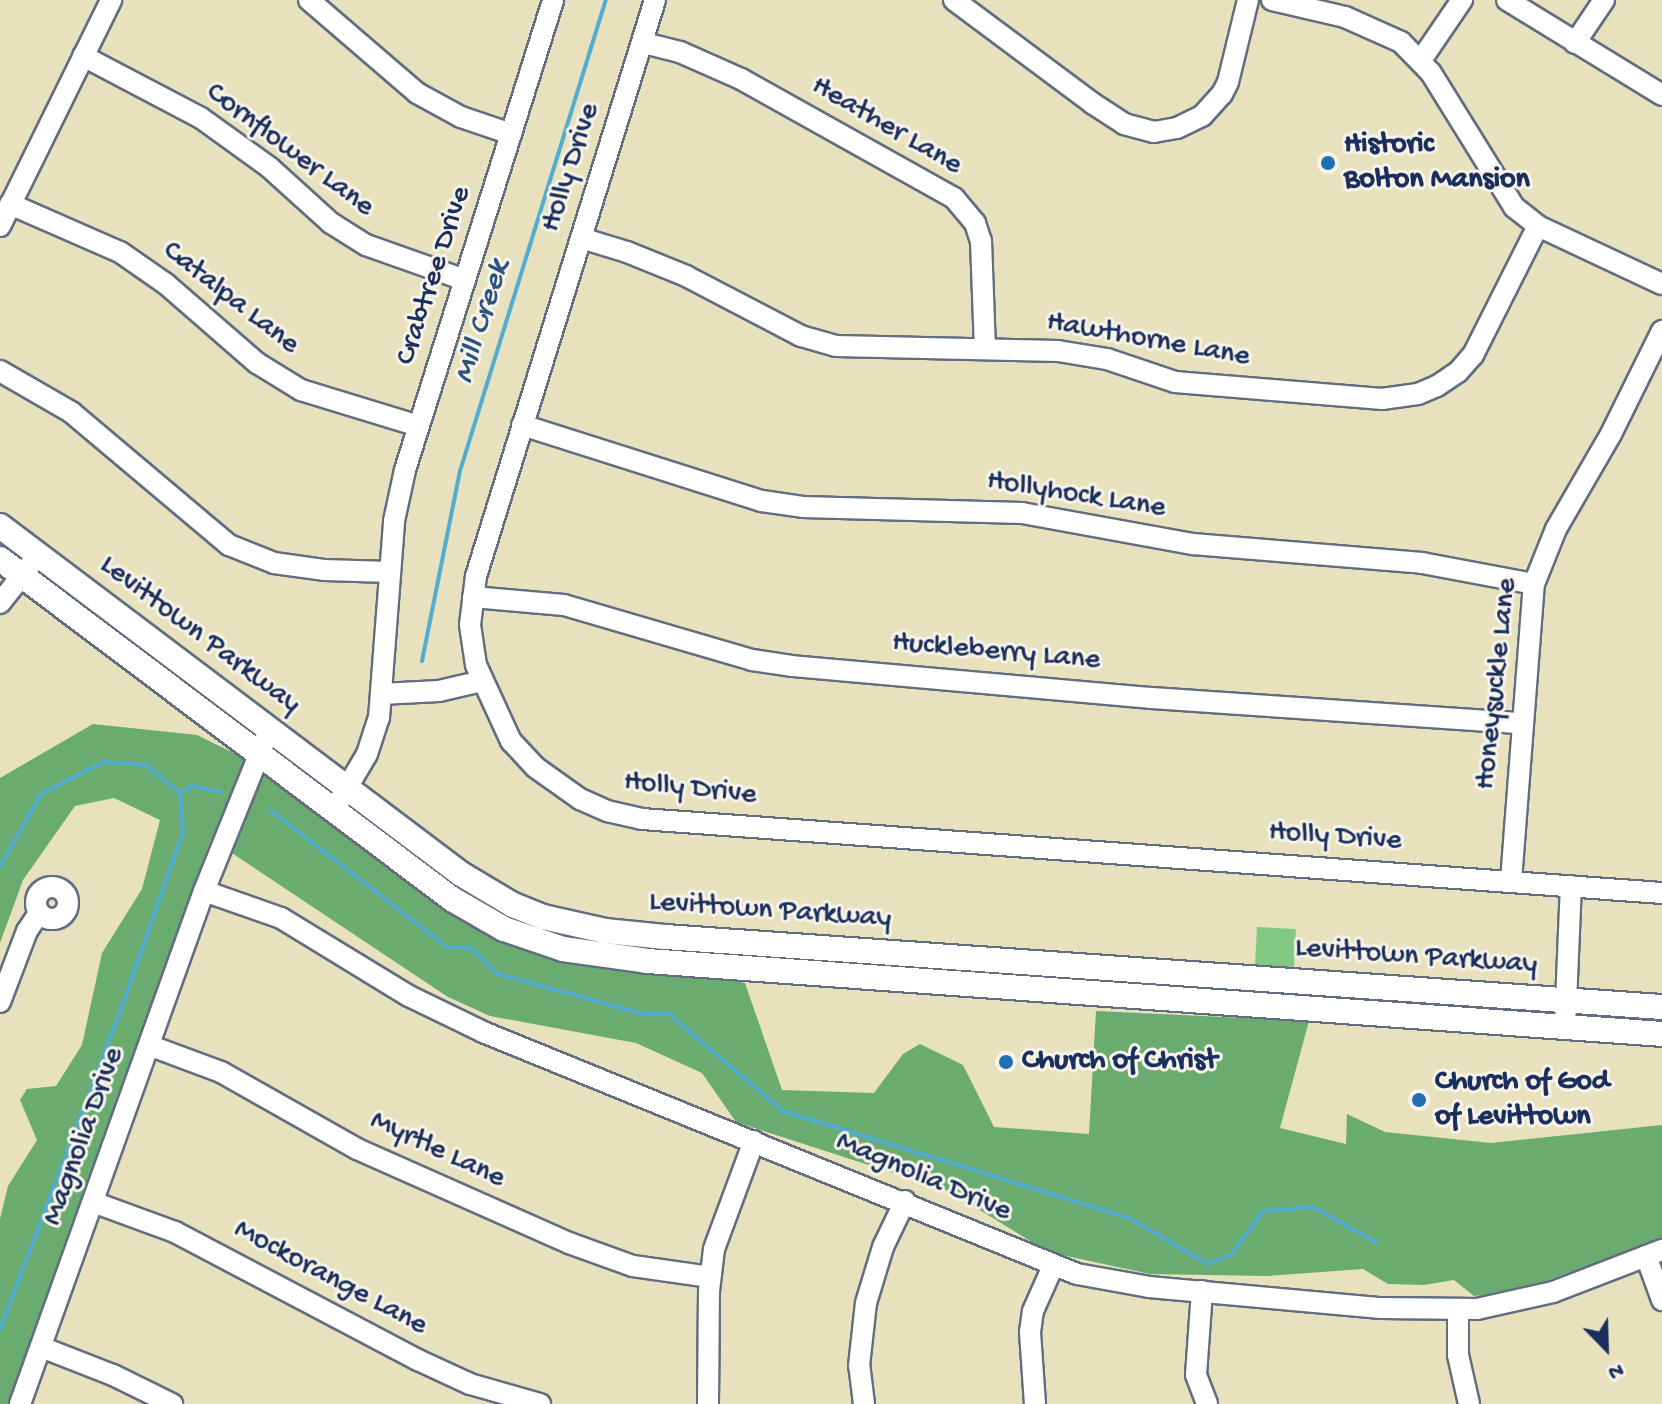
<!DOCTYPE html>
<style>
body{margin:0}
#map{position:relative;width:1662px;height:1404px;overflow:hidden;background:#e7e1be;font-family:"Gochi Hand",sans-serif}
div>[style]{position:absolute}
.green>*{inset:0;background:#83c882;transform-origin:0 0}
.forest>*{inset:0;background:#6aac70}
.stream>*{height:4px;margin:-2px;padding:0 2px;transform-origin:2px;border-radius:2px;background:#51accf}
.roads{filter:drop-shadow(2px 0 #626d80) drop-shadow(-2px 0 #626d80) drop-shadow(0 2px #626d80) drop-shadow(0 -2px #626d80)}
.minor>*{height:20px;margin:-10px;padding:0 10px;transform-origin:10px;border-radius:10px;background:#fff}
.minor>.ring{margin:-10px;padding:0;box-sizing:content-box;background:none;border:20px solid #fff;border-radius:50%}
.major>*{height:24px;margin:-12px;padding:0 12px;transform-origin:12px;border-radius:12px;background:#fff}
.dots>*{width:22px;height:22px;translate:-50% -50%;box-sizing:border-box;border:4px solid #f7f3e8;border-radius:50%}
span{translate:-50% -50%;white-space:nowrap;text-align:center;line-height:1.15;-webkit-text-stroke:6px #f7f3e8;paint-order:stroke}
.street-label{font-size:30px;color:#1b2f5e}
.poi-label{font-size:30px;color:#1b2f5e;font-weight:700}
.left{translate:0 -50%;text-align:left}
.water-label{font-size:32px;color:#2b5480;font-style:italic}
.north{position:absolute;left:1566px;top:1308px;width:80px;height:80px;-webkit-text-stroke:6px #f7f3e8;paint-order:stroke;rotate:157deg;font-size:22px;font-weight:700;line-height:32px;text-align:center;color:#1b2f5e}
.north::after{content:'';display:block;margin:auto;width:28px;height:36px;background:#1b2f5e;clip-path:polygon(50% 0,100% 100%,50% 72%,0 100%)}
</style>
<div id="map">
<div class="green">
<i style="left:1257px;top:927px;width:39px;height:41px;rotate:3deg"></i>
</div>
<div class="forest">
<i style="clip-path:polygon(93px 724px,197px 735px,246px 759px,556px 957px,701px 974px,745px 983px,782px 1090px,874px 1093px,903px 1054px,920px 1044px,963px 1065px,994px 1127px,1089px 1134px,1096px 1011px,1309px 1021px,1280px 1128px,1346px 1144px,1347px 1114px,1385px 1132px,1491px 1143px,1662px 1125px,1662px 1239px,1516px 1292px,1474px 1296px,1454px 1280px,1424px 1285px,1388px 1284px,1363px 1269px,1267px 1276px,1150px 1274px,1048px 1252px,949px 1191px,736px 1122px,702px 1073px,636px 1043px,490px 1016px,448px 997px,211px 839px,9px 1404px,0 1404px,0 1219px,8px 1186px,37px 1140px,20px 1100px,27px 1089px,56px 1086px,82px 1045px,102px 953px,142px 889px,160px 820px,114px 798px,75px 806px,23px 880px,0 943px,0 778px)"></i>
</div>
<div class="stream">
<i style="left:422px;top:661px;width:194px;rotate:-78.7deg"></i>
<i style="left:460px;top:471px;width:493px;rotate:-72.8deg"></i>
<i style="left:180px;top:793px;width:14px;rotate:-30deg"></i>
<i style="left:192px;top:786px;width:30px;rotate:12deg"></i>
<i style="left:270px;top:810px;width:224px;rotate:37.7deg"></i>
<i style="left:447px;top:947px;width:24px;rotate:2deg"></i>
<i style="left:471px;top:948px;width:37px;rotate:44deg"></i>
<i style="left:498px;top:974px;width:147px;rotate:15.4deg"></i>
<i style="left:640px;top:1013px;width:29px;rotate:2deg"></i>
<i style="left:669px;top:1014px;width:150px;rotate:40.4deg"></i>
<i style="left:783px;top:1111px;width:362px;rotate:17.2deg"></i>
<i style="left:1129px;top:1218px;width:91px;rotate:30.2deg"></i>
<i style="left:1208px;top:1264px;width:26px;rotate:-23deg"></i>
<i style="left:1232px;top:1254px;width:53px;rotate:-54.2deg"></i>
<i style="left:1263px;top:1211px;width:50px;rotate:-4.6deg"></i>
<i style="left:1313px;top:1207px;width:73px;rotate:29.4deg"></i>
<i style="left:0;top:866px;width:83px;rotate:-60.3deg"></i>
<i style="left:41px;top:794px;width:70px;rotate:-27.3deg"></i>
<i style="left:103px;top:762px;width:43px;rotate:4deg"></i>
<i style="left:146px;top:765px;width:44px;rotate:39.5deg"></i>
<i style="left:180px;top:793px;width:39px;rotate:86deg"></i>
<i style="left:183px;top:832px;width:191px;rotate:109.3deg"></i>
<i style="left:120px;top:1012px;width:340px;rotate:110.7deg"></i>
</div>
<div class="roads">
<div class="minor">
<i style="left:309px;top:0;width:143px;rotate:40.7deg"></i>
<i style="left:417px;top:93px;width:50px;rotate:28.6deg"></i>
<i style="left:461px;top:117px;width:53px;rotate:18.8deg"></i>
<i style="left:655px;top:0;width:603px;rotate:107.26deg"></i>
<i style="left:476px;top:576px;width:49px;rotate:97deg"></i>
<i style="left:470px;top:625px;width:40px;rotate:81.5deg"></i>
<i style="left:476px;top:665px;width:84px;rotate:65.3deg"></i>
<i style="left:511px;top:741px;width:35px;rotate:47deg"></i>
<i style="left:535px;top:767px;width:55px;rotate:35.4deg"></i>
<i style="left:580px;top:799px;width:30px;rotate:24deg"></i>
<i style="left:607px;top:811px;width:36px;rotate:13deg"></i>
<i style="left:642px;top:819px;width:1023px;rotate:4.15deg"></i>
<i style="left:954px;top:0;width:172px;rotate:36.7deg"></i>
<i style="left:1092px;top:103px;width:38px;rotate:33deg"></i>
<i style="left:1124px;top:124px;width:31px;rotate:15deg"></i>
<i style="left:1154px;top:132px;width:23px;rotate:-10deg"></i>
<i style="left:1177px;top:128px;width:28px;rotate:-26deg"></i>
<i style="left:1202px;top:116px;width:30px;rotate:-48deg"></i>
<i style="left:1222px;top:94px;width:13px;rotate:-63deg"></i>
<i style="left:1228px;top:82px;width:84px;rotate:-76.3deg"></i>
<i style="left:1272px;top:0;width:75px;rotate:13.1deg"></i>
<i style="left:1345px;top:17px;width:61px;rotate:24.1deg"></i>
<i style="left:1401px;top:42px;width:43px;rotate:45.9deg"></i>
<i style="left:1431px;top:73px;width:158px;rotate:58.2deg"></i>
<i style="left:1514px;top:207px;width:31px;rotate:38deg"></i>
<i style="left:1538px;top:226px;width:137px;rotate:25.1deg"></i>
<i style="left:1507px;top:0;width:182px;rotate:31.5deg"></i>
<i style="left:644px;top:43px;width:37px;rotate:14deg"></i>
<i style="left:680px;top:52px;width:67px;rotate:23.9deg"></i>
<i style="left:741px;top:79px;width:244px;rotate:29.2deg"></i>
<i style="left:954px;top:198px;width:33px;rotate:50deg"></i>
<i style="left:975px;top:223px;width:19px;rotate:72deg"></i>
<i style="left:981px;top:241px;width:108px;rotate:87.9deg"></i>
<i style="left:1575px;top:43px;width:52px;rotate:-56deg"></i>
<i style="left:83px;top:56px;width:133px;rotate:27.7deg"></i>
<i style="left:201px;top:118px;width:84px;rotate:35.8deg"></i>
<i style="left:269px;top:167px;width:84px;rotate:42.1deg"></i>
<i style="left:331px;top:223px;width:41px;rotate:32.2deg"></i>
<i style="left:366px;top:245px;width:105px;rotate:19.5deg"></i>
<i style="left:1421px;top:60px;width:73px;rotate:-55.7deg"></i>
<i style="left:10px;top:204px;width:120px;rotate:23.6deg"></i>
<i style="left:120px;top:252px;width:56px;rotate:34.8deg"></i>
<i style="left:166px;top:284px;width:121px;rotate:41deg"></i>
<i style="left:257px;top:363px;width:52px;rotate:31.5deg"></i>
<i style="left:301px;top:390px;width:123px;rotate:17deg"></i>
<i style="left:0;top:226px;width:252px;rotate:-63.8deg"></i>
<i style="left:581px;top:238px;width:48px;rotate:16.9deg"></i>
<i style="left:627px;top:252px;width:64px;rotate:22.1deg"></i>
<i style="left:686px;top:276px;width:130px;rotate:27.6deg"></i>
<i style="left:801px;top:336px;width:36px;rotate:16deg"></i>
<i style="left:836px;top:346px;width:222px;rotate:1.3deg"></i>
<i style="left:1058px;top:351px;width:50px;rotate:9.3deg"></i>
<i style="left:1107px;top:359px;width:72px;rotate:18.7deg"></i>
<i style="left:1175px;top:382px;width:208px;rotate:4.7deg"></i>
<i style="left:1382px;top:399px;width:36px;rotate:-8deg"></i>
<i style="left:1418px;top:394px;width:21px;rotate:-23deg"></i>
<i style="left:1437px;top:386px;width:25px;rotate:-34deg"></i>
<i style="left:1458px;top:372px;width:23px;rotate:-49deg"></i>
<i style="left:1473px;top:355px;width:144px;rotate:-63.3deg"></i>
<i style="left:0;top:371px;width:82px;rotate:30deg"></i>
<i style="left:71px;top:412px;width:207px;rotate:40.1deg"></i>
<i style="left:229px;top:545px;width:48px;rotate:21.8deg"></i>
<i style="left:274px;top:563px;width:50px;rotate:8deg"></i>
<i style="left:324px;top:570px;width:65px;rotate:1.8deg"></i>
<i style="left:522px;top:425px;width:252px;rotate:17.6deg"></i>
<i style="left:762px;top:501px;width:41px;rotate:8.3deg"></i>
<i style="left:803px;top:507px;width:219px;rotate:1.6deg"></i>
<i style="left:1022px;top:513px;width:174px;rotate:10.3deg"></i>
<i style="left:1193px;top:544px;width:230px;rotate:4.7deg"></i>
<i style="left:1422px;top:563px;width:114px;rotate:10.6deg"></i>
<i style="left:473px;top:597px;width:91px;rotate:5deg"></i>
<i style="left:564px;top:605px;width:196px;rotate:16.3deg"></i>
<i style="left:752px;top:660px;width:40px;rotate:8.5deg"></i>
<i style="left:792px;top:666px;width:360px;rotate:5.1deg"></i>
<i style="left:1151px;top:698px;width:372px;rotate:3.9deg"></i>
<i style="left:0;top:603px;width:61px;rotate:-51.6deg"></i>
<i style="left:381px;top:694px;width:58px;rotate:-3deg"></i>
<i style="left:439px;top:691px;width:44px;rotate:-13.1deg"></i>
<i style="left:334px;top:810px;width:65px;rotate:-59.5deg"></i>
<i style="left:367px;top:754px;width:38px;rotate:-72deg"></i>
<i style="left:379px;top:718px;width:198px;rotate:-85.6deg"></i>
<i style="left:394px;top:521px;width:52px;rotate:-77.8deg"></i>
<i style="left:405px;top:470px;width:493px;rotate:-72.5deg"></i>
<i style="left:1511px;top:881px;width:298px;rotate:-85.6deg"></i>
<i style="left:1534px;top:584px;width:59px;rotate:-68.2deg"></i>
<i style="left:1556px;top:529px;width:110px;rotate:-59.9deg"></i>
<i style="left:1611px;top:434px;width:115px;rotate:-63.7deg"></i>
<i class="ring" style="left:36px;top:887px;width:12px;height:12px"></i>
<i style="left:204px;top:891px;width:82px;rotate:19.3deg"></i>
<i style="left:281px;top:918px;width:150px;rotate:31.4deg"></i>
<i style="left:409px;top:996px;width:82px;rotate:25.9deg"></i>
<i style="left:483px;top:1032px;width:641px;rotate:22.17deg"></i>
<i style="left:1077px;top:1274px;width:73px;rotate:10.2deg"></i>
<i style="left:1149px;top:1287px;width:233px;rotate:5.2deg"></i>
<i style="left:1381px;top:1308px;width:96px;rotate:0.6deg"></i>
<i style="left:1477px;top:1309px;width:78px;rotate:-12.6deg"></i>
<i style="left:1553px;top:1292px;width:117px;rotate:-21.1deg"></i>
<i style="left:0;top:1002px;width:76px;rotate:-69.2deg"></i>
<i style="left:27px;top:931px;width:22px;rotate:-56deg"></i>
<i style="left:1565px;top:1027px;width:141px;rotate:-87.6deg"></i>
<i style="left:151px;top:1046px;width:75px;rotate:20.4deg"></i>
<i style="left:221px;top:1072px;width:156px;rotate:29.5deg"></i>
<i style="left:357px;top:1149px;width:232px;rotate:23.9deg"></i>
<i style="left:569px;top:1243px;width:68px;rotate:19.8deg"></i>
<i style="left:633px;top:1266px;width:78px;rotate:8.1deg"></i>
<i style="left:93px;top:1202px;width:87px;rotate:20.1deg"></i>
<i style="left:175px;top:1232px;width:275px;rotate:27.8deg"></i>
<i style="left:418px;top:1360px;width:57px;rotate:24.8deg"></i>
<i style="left:470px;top:1384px;width:73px;rotate:15.9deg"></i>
<i style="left:1646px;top:1256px;width:47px;rotate:70deg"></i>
<i style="left:1202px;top:1291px;width:84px;rotate:94.1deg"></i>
<i style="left:1196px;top:1375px;width:31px;rotate:69deg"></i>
<i style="left:1458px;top:1310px;width:45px;rotate:90deg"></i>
<i style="left:1458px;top:1355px;width:50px;rotate:77.3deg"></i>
<i style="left:41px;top:1347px;width:77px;rotate:21.3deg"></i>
<i style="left:113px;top:1375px;width:66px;rotate:26.2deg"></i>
<i style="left:20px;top:1404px;width:545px;rotate:-70.27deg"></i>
<i style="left:204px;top:891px;width:163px;rotate:-68deg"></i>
<i style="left:708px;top:1404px;width:113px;rotate:-89.5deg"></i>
<i style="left:709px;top:1291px;width:42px;rotate:-83.2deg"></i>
<i style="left:714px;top:1249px;width:115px;rotate:-69.7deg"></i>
<i style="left:864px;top:1404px;width:38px;rotate:-97deg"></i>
<i style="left:859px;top:1366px;width:63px;rotate:-83.7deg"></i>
<i style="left:866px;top:1303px;width:59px;rotate:-73.1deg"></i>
<i style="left:883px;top:1247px;width:51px;rotate:-64.4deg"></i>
<i style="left:1035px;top:1404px;width:72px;rotate:-94deg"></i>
<i style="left:1030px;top:1332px;width:21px;rotate:-82deg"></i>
<i style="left:1033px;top:1311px;width:49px;rotate:-66deg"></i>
</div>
<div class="major">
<i style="left:0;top:526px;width:578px;rotate:37.05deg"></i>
<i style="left:461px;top:874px;width:61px;rotate:30.8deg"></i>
<i style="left:513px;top:905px;width:32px;rotate:22deg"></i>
<i style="left:543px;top:917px;width:64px;rotate:12.7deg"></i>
<i style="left:605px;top:931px;width:60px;rotate:5.7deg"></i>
<i style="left:665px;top:937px;width:999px;rotate:4.02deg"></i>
<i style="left:0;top:559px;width:566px;rotate:36.95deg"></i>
<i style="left:452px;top:899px;width:60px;rotate:30deg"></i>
<i style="left:504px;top:929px;width:62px;rotate:18.7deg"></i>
<i style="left:563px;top:949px;width:85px;rotate:8.1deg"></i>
<i style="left:647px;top:961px;width:1018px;rotate:4.11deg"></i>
</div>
</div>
<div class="dots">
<i style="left:1328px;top:163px;background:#1f6fb2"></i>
<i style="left:1006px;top:1062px;background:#1f6fb2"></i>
<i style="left:1419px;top:1100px;background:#1f6fb2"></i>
</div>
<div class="street-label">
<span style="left:886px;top:127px;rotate:30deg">Heather Lane</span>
<span style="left:289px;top:151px;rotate:37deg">Cornflower Lane</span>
<span style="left:572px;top:168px;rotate:-72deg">Holly Drive</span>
<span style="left:435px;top:276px;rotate:-72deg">Crabtree Drive</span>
<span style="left:230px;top:299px;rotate:38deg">Catalpa Lane</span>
<span style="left:1148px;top:341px;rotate:10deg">Hawthorne Lane</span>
<span style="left:1076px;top:496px;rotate:9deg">Hollyhock Lane</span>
<span style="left:199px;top:636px;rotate:37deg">Levittown Parkway</span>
<span style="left:996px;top:653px;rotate:5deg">Huckleberry Lane</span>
<span style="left:1498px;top:684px;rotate:-84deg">Honeysuckle Lane</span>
<span style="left:690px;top:790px;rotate:6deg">Holly Drive</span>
<span style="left:1335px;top:838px;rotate:4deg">Holly Drive</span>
<span style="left:770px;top:912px;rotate:4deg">Levittown Parkway</span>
<span style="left:1416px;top:958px;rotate:4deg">Levittown Parkway</span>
<span style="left:85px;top:1137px;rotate:-70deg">Magnolia Drive</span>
<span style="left:437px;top:1151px;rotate:25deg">Myrtle Lane</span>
<span style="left:923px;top:1178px;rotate:23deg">Magnolia Drive</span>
<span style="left:330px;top:1279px;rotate:28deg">Mockorange Lane</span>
</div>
<div class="poi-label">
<span class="left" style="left:1344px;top:163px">Historic<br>Bolton Mansion</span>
<span class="left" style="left:1022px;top:1062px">Church of Christ</span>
<span class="left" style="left:1435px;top:1100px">Church of God<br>of Levittown</span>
</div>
<div class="water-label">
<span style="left:483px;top:322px;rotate:-73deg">Mill Creek</span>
</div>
<div class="north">N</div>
</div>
